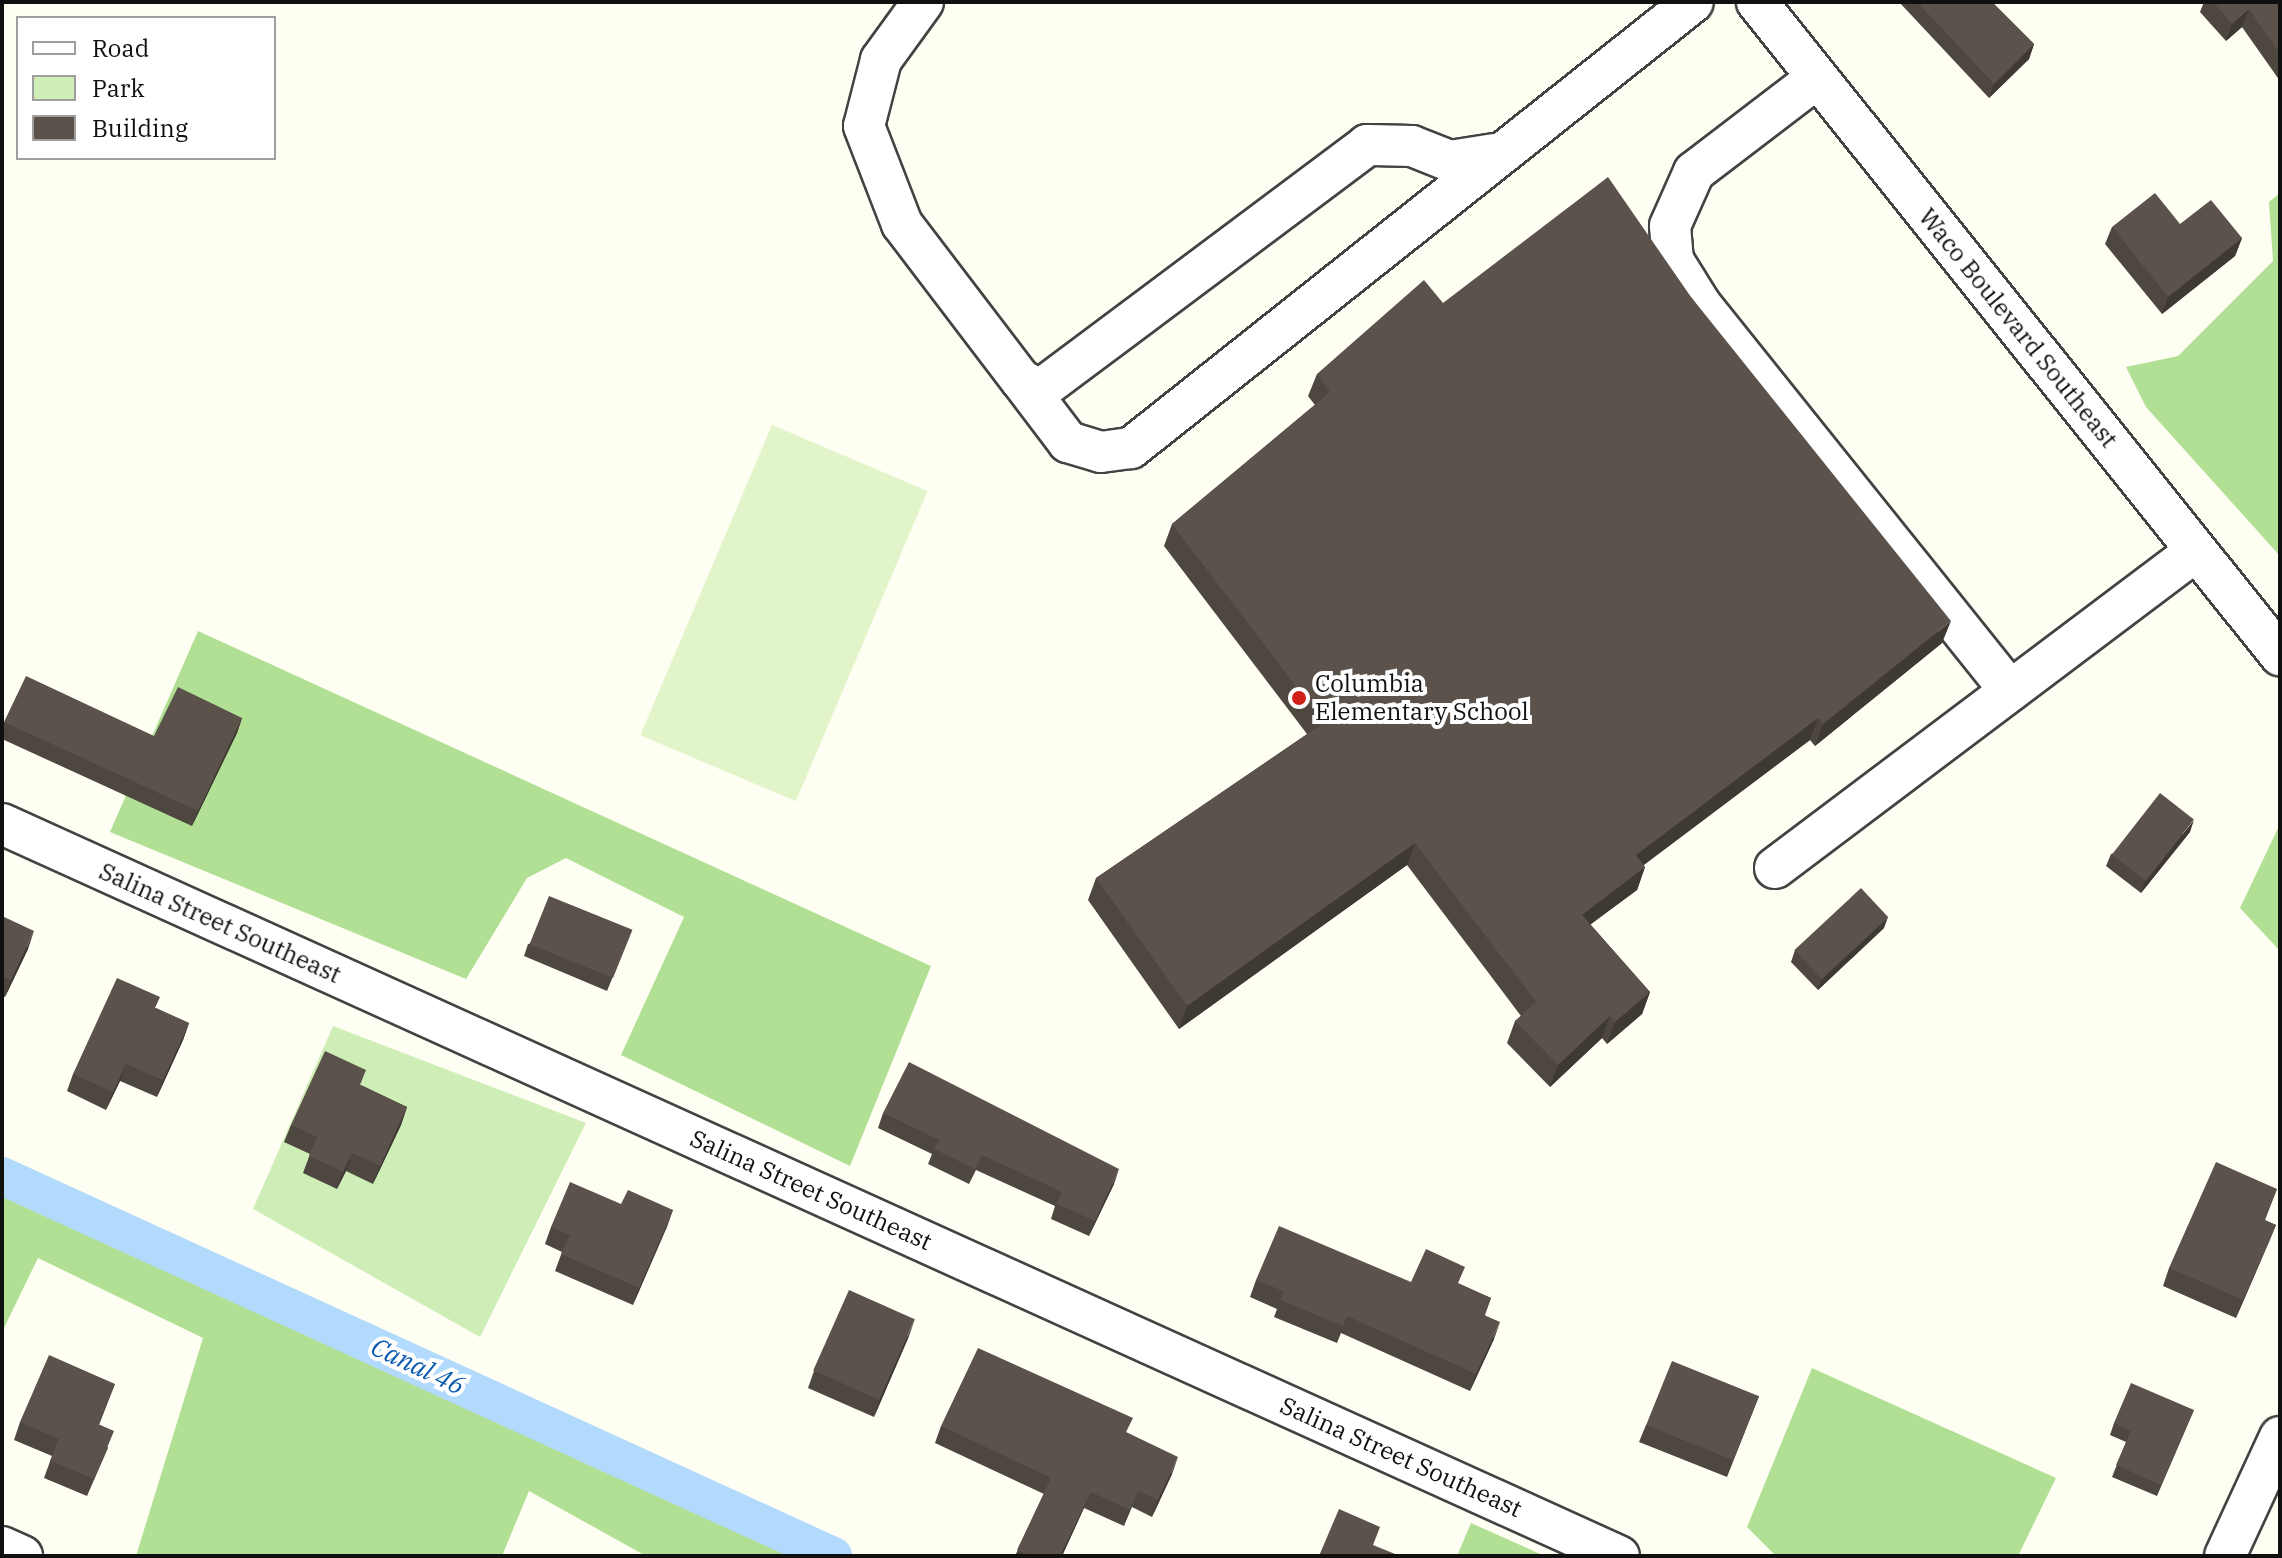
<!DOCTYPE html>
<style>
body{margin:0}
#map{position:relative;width:2282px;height:1558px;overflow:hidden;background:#fffef2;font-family:"IBM Plex Serif",serif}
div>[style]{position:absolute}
.green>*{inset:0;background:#cfeeb7}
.forest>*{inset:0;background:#b1e095}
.pitch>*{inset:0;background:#e2f4ca;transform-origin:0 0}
.canal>*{height:38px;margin:-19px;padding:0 19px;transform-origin:19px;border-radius:19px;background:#b1dafc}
.roads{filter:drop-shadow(2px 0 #434343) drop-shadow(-2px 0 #434343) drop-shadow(0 2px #434343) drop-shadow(0 -2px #434343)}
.minor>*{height:40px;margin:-20px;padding:0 20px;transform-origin:20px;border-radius:20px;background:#fff}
.wall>*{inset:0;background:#4d4740}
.shaded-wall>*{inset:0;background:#3f3934}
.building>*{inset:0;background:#5a524b;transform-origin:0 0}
.dots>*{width:22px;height:22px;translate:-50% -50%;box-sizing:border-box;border:4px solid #fff;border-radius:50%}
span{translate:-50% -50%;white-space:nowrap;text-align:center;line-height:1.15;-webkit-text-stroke:8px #fff;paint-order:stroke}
.street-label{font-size:24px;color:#101010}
.poi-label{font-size:24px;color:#101010}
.left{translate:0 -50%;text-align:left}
.water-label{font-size:26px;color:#0b5aaf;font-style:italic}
.frame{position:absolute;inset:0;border:4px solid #101010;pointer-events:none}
.legend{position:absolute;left:16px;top:16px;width:260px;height:144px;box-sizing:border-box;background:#fff;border:2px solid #9f9f9f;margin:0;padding:10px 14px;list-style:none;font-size:24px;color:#101010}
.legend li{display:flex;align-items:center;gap:16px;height:40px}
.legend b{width:40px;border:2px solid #9f9f9f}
</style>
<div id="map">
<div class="green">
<i style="clip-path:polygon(333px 1026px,586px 1123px,480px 1337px,253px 1209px)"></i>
</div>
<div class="forest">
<i style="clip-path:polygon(2280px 193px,2280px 556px,2146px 407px,2126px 367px,2178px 356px,2273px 261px,2269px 202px)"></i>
<i style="clip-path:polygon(198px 631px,931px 966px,850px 1166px,621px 1055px,684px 917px,566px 858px,527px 878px,466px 979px,110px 832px)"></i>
<i style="clip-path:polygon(2280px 824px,2280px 951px,2240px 908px)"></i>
<i style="clip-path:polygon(2px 1188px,806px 1556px,646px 1556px,529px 1491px,502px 1556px,136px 1556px,203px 1338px,38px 1258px,2px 1332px)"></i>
<i style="clip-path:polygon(1812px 1368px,2056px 1478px,2018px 1556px,1776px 1556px,1747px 1527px)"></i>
<i style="clip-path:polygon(1471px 1523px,1545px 1556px,1457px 1556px)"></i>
</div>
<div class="pitch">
<i style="left:772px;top:425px;width:169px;height:337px;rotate:23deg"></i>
</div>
<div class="canal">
<i style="left:2px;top:1176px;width:914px;rotate:24.57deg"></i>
</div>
<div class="roads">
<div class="minor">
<i style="left:923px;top:2px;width:72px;rotate:125.9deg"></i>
<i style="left:881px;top:60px;width:68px;rotate:104.4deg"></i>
<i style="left:864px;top:126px;width:105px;rotate:68.8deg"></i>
<i style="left:902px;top:224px;width:196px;rotate:52.7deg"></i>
<i style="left:1021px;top:380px;width:21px;rotate:28deg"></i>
<i style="left:1040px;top:390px;width:409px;rotate:-36.8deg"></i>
<i style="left:1367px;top:145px;width:45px;rotate:1.3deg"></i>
<i style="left:1412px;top:146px;width:41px;rotate:21.5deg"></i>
<i style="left:1450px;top:161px;width:45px;rotate:-9deg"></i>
<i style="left:1757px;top:2px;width:837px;rotate:51.31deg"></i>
<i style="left:1817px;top:78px;width:155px;rotate:142.6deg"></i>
<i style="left:1694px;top:172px;width:59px;rotate:114deg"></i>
<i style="left:1670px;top:226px;width:34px;rotate:85deg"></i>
<i style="left:1673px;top:260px;width:53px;rotate:58.1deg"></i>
<i style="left:1701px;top:305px;width:494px;rotate:51.3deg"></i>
<i style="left:1021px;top:380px;width:78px;rotate:52.8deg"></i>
<i style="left:1068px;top:442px;width:34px;rotate:17deg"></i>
<i style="left:1101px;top:452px;width:30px;rotate:-8deg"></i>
<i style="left:1131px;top:448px;width:717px;rotate:-38.44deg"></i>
<i style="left:2px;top:824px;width:1775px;rotate:24.36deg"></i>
<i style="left:1775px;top:868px;width:527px;rotate:-36.98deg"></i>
<i style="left:2px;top:1547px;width:22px;rotate:24deg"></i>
<i style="left:2225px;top:1556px;width:131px;rotate:-65.2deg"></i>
</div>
</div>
<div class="wall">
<i style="clip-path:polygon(1899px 2px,1992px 2px,2034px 44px,2029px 59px,1989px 98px)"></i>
<i style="clip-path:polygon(2204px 2px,2280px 2px,2280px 81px,2242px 27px,2226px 41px,2200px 12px)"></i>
<i style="clip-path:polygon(2180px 224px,2242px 238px,2235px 256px,2162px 314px,2105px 244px,2112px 227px)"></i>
<i style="clip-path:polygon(1691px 297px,1942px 643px,1815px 746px,1810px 740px,1643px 865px,1645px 867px,1637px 890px,1590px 924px,1650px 992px,1642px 1014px,1607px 1044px,1602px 1038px,1550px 1087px,1507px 1043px,1515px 1021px,1521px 1016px,1407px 865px,1179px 1029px,1088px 900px,1096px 878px,1307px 734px,1164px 546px,1172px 524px,1315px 405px,1308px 396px,1317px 374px,1443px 303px)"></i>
<i style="clip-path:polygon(242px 718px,237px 733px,192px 826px,2px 739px,2px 728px,4px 722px,154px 736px)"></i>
<i style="clip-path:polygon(2190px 832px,2141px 893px,2106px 866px,2111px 854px)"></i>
<i style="clip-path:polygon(2px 916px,28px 949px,5px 997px,2px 996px)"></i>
<i style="clip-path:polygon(1884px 928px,1818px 990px,1791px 962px,1795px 950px)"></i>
<i style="clip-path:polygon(632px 930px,607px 991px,524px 956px,528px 944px)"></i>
<i style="clip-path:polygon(156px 1008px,189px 1023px,183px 1040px,157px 1097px,120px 1081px,106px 1110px,67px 1091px,73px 1074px)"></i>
<i style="clip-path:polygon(361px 1085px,407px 1107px,401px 1125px,373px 1184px,346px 1171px,337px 1189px,303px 1173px,310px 1154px,284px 1142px,291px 1125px)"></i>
<i style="clip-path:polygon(883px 1113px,1114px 1184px,1089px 1236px,1051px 1219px,1055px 1206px,976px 1170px,969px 1184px,928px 1164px,932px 1154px,878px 1128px)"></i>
<i style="clip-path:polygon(2277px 1189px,2265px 1220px,2276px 1225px,2236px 1318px,2163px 1286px,2169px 1268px)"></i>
<i style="clip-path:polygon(621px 1204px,673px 1210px,633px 1305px,555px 1271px,562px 1252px,545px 1244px,551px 1227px)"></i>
<i style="clip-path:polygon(1256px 1280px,1459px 1284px,1491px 1298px,1485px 1315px,1494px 1339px,1470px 1391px,1341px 1333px,1337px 1343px,1274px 1317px,1277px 1309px,1250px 1297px)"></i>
<i style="clip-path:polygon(909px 1336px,874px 1417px,808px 1388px,814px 1371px)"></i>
<i style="clip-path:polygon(115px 1384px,99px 1425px,108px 1448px,87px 1496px,44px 1478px,52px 1456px,14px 1440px,20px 1422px)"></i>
<i style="clip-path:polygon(1759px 1396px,1727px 1477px,1639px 1442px,1646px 1425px)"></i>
<i style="clip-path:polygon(2194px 1410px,2157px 1496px,2112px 1477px,2126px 1442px,2110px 1435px,2114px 1423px)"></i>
<i style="clip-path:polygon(941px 1426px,1127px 1433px,1172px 1474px,1152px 1517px,1132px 1507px,1124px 1526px,1084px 1508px,1062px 1556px,1015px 1556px,1044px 1494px,935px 1443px)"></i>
</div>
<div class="shaded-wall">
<i style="clip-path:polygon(2249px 9px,2242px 27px,2226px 41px,2232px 24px)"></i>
<i style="clip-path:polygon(2034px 44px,2029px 59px,1989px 98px,1994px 84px)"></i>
<i style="clip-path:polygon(2242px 238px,2235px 256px,2162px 314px,2168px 297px)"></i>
<i style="clip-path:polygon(1951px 621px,1942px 643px,1815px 746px,1823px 724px)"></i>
<i style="clip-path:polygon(242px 718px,237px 733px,192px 826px,198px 811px)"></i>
<i style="clip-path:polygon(1818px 718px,1810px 740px,1628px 877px,1636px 855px)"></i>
<i style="clip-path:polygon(2194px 820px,2190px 832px,2141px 893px,2145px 881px)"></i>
<i style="clip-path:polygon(1415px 843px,1407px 865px,1179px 1029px,1187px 1006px)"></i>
<i style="clip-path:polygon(1645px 867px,1637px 890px,1574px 937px,1582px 915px)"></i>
<i style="clip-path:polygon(1888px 917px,1884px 928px,1818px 990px,1822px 978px)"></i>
<i style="clip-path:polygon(34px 931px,28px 949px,5px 997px,11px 980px)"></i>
<i style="clip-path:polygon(1650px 992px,1642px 1014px,1607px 1044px,1615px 1022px)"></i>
<i style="clip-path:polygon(1610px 1016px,1602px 1038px,1550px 1087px,1558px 1065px)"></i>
<i style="clip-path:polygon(189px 1023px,183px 1040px,157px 1097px,163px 1080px)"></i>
<i style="clip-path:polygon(126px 1064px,120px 1081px,106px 1110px,113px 1092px)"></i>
<i style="clip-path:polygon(407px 1107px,401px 1125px,373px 1184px,380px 1166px)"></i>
<i style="clip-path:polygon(352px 1153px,346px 1171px,337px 1189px,343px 1172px)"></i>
<i style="clip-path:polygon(1119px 1169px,1114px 1184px,1089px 1236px,1095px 1221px)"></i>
<i style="clip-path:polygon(673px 1210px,667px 1227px,633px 1305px,639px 1288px)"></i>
<i style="clip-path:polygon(2276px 1225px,2269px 1242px,2236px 1318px,2243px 1300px)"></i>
<i style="clip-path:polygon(915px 1319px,909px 1336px,874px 1417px,880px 1399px)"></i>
<i style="clip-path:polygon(1500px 1322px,1494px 1339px,1470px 1391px,1476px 1374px)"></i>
<i style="clip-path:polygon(1178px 1457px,1172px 1474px,1152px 1517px,1158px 1500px)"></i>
<i style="clip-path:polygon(1091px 1492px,1084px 1508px,1062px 1556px,1060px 1556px)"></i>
</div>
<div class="building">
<i style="clip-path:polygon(1917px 2px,1992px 2px,2034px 44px,1994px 84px)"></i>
<i style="clip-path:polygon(2213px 2px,2280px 2px,2280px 54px,2249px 9px,2232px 24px)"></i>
<i style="clip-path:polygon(1608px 177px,1691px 297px,1951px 621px,1823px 724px,1818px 718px,1636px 855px,1645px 867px,1582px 915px,1650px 992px,1615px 1022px,1610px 1016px,1558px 1065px,1515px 1021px,1536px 1002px,1415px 843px,1187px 1006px,1096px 878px,1324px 723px,1172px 524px,1330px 392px,1317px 374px,1424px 280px,1443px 303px)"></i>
<i style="clip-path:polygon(2155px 193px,2180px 224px,2211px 200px,2242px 238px,2168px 297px,2112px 227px)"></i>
<i style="clip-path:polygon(26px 676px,154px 736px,178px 687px,242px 718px,198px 811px,4px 722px)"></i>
<i style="left:2160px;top:793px;width:43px;height:78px;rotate:38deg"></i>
<i style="left:1861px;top:888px;width:40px;height:91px;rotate:47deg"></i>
<i style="left:549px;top:896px;width:90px;height:52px;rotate:22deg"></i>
<i style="clip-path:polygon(2px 916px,34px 931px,11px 980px,2px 976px)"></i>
<i style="clip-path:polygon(117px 978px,160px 997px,155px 1008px,189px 1023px,163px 1080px,126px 1064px,113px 1092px,73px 1074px)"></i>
<i style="clip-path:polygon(325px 1051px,366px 1070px,360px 1085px,407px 1107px,380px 1166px,352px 1153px,343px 1172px,309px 1156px,317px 1137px,291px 1125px)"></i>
<i style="clip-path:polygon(909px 1062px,1119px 1169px,1095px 1221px,1056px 1204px,1062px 1192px,982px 1155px,975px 1169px,934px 1149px,939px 1140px,883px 1113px)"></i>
<i style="clip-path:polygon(2216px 1162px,2277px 1189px,2264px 1220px,2276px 1225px,2243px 1300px,2169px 1268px)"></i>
<i style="clip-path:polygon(570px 1182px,621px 1204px,628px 1190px,673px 1210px,639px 1288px,561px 1254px,570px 1235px,551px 1227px)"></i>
<i style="clip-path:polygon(1279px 1226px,1411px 1282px,1426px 1249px,1465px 1267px,1458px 1283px,1491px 1298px,1484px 1315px,1500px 1322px,1476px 1374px,1347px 1316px,1343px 1326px,1280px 1300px,1283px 1291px,1256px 1280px)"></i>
<i style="left:849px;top:1290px;width:72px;height:88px;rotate:24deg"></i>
<i style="clip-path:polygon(978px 1348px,1133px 1418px,1126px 1432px,1178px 1457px,1158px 1500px,1138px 1491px,1130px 1510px,1091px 1492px,1060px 1556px,1030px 1556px,1017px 1550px,1051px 1478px,941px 1426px)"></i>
<i style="clip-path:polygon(49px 1355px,115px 1384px,98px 1424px,114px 1431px,94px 1479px,50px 1461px,59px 1439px,20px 1422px)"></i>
<i style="left:1672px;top:1361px;width:94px;height:69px;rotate:22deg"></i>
<i style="clip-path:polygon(2131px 1383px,2194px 1410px,2161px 1485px,2116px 1465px,2131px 1431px,2114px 1423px)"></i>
<i style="clip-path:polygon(1339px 1509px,1380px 1527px,1373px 1545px,1400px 1556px,1319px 1556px)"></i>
</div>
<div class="dots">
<i style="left:1299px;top:698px;background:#ce1f19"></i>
</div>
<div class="street-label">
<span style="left:2018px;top:328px;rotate:51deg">Waco Boulevard Southeast</span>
<span style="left:220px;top:923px;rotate:24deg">Salina Street Southeast</span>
<span style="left:811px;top:1190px;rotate:24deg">Salina Street Southeast</span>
<span style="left:1401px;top:1457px;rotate:24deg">Salina Street Southeast</span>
</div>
<div class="poi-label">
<span class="left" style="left:1315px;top:698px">Columbia<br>Elementary School</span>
</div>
<div class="water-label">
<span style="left:418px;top:1366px;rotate:25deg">Canal 46</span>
</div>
<div class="frame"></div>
<ul class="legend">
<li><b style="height:10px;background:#fff"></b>Road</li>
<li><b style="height:22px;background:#cfeeb7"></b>Park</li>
<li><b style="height:22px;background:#5a524b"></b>Building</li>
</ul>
</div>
